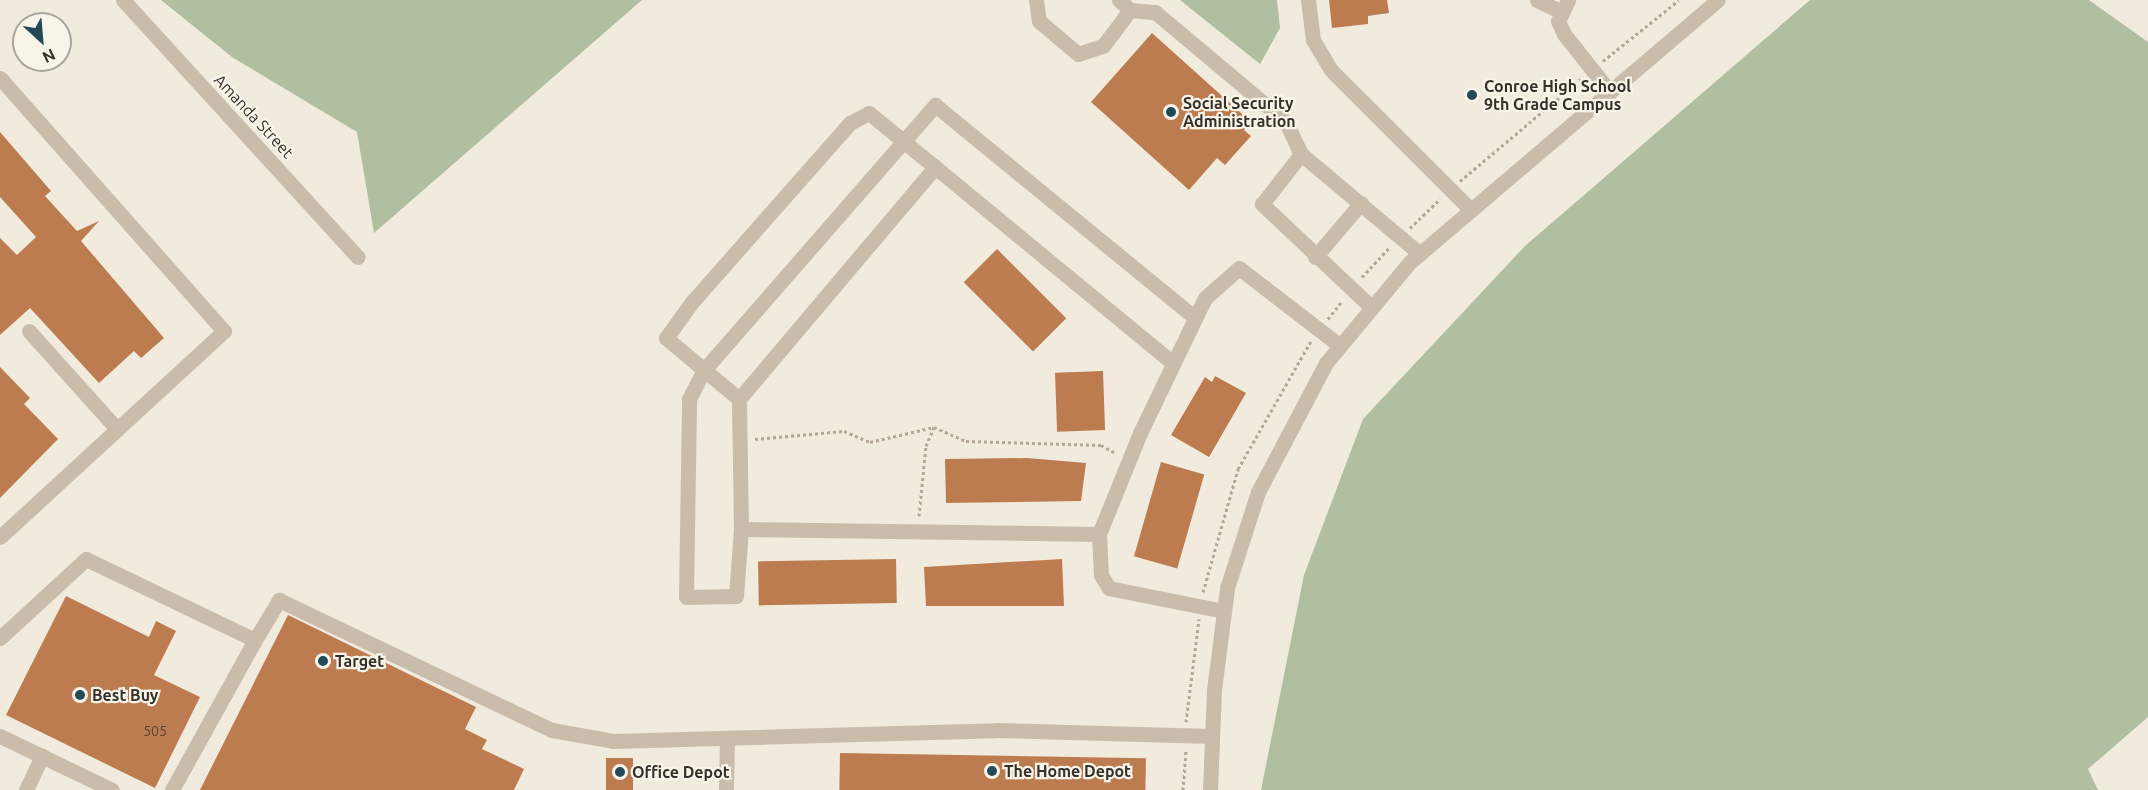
<!DOCTYPE html>
<style>
body{margin:0}
#map{position:relative;width:2148px;height:790px;overflow:hidden;background:#f1ebde;font-family:Ubuntu,sans-serif}
div>[style]{position:absolute}
.green>*{inset:0;background:#afbf9f}
.building>*{inset:0;background:#bd7c50;transform-origin:0 0}
.path>*{height:3px;margin-top:-1.5px;transform-origin:0;background:repeating-linear-gradient(90deg,#b4a795 0 3px,transparent 0 6px)}
.minor>*{height:15px;margin:-7.5px;padding:0 7.5px;transform-origin:7.5px;border-radius:7.5px;background:#c8bdab}
.dots>*{width:16px;height:16px;translate:-50% -50%;box-sizing:border-box;border:3px solid #f9f4ea;border-radius:50%}
span{translate:-50% -50%;white-space:nowrap;text-align:center;line-height:1.15;-webkit-text-stroke:4.5px #f9f4ea;paint-order:stroke}
.number-label{font-size:14px;color:#584334}
.number-label span{-webkit-text-stroke-width:0}
.poi-label{font-size:16px;color:#36302a;font-weight:700}
.left{translate:0 -50%;text-align:left}
.street-label{font-size:16px;color:#36302a}
.north{position:absolute;left:12px;top:12px;width:60px;height:60px;box-sizing:border-box;background:#f9f4ea;border:2px solid #aba69d;border-radius:50%;rotate:154deg;font-size:16px;font-weight:700;line-height:24px;text-align:center;color:#36302a}
.north::after{content:'';display:block;margin:auto;width:21px;height:27px;background:#224955;clip-path:polygon(50% 0,100% 100%,50% 72%,0 100%)}
</style>
<div id="map">
<div class="green">
<i style="clip-path:polygon(161px 0,642px 0,374px 233px,357px 132px,232px 57px)"></i>
<i style="clip-path:polygon(1180px 0,1277px 0,1280px 28px,1260px 64px)"></i>
<i style="clip-path:polygon(1810px 0,2089px 0,2148px 42px,2148px 717px,2088px 769px,2098px 790px,1261px 790px,1304px 575px,1363px 419px,1525px 246px)"></i>
</div>
<div class="building">
<i style="clip-path:polygon(1329px 0,1387px 0,1389px 13px,1368px 16px,1368px 24px,1332px 28px)"></i>
<i style="clip-path:polygon(1152px 33px,1251px 122px,1244px 130px,1251px 136px,1225px 165px,1217px 158px,1189px 190px,1091px 102px)"></i>
<i style="clip-path:polygon(0 132px,51px 191px,45px 196px,77px 231px,99px 221px,81px 241px,164px 338px,141px 358px,134px 351px,99px 383px,30px 308px,0 335px,0 238px,17px 255px,36px 237px,0 197px)"></i>
<i style="left:997px;top:249px;width:98px;height:47px;rotate:45deg"></i>
<i style="clip-path:polygon(0 367px,30px 398px,24px 404px,58px 439px,0 498px)"></i>
<i style="left:1103px;top:371px;width:59px;height:48px;rotate:88deg"></i>
<i style="clip-path:polygon(1215px 376px,1246px 393px,1209px 457px,1171px 435px,1205px 377px,1212px 382px)"></i>
<i style="clip-path:polygon(1027px 458px,1086px 463px,1081px 501px,946px 503px,945px 459px)"></i>
<i style="left:1161px;top:462px;width:45px;height:98px;rotate:16deg"></i>
<i style="left:896px;top:559px;width:44px;height:138px;rotate:89deg"></i>
<i style="clip-path:polygon(1062px 559px,1064px 606px,926px 606px,924px 567px)"></i>
<i style="clip-path:polygon(66px 596px,149px 637px,156px 621px,176px 631px,154px 675px,200px 697px,155px 788px,6px 715px)"></i>
<i style="clip-path:polygon(288px 615px,476px 707px,465px 729px,487px 740px,482px 749px,524px 769px,514px 790px,200px 790px)"></i>
<i style="left:840px;top:753px;width:306px;height:37px;rotate:1deg"></i>
<i style="left:633px;top:758px;width:32px;height:27px;rotate:90deg"></i>
</div>
<div class="path">
<i style="left:1603px;top:61px;width:97px;rotate:-38.8deg"></i>
<i style="left:1460px;top:181px;width:158px;rotate:-40.1deg"></i>
<i style="left:1410px;top:228px;width:42px;rotate:-44deg"></i>
<i style="left:1362px;top:277px;width:41px;rotate:-47deg"></i>
<i style="left:1328px;top:319px;width:23px;rotate:-52deg"></i>
<i style="left:755px;top:439px;width:89px;rotate:-5.1deg"></i>
<i style="left:844px;top:431px;width:28px;rotate:23deg"></i>
<i style="left:870px;top:442px;width:66px;rotate:-13.2deg"></i>
<i style="left:934px;top:427px;width:35px;rotate:24deg"></i>
<i style="left:966px;top:441px;width:135px;rotate:1.7deg"></i>
<i style="left:1101px;top:445px;width:18px;rotate:29deg"></i>
<i style="left:919px;top:516px;width:70px;rotate:-84.3deg"></i>
<i style="left:926px;top:446px;width:21px;rotate:-67deg"></i>
<i style="left:1203px;top:592px;width:128px;rotate:-74.1deg"></i>
<i style="left:1238px;top:469px;width:147px;rotate:-60.3deg"></i>
<i style="left:1186px;top:722px;width:104px;rotate:-82.8deg"></i>
<i style="left:1183px;top:790px;width:40px;rotate:-85.7deg"></i>
</div>
<div class="minor">
<i style="left:123px;top:0;width:348px;rotate:47.6deg"></i>
<i style="left:1036px;top:0;width:21px;rotate:82deg"></i>
<i style="left:1039px;top:21px;width:51px;rotate:40.2deg"></i>
<i style="left:1078px;top:54px;width:26px;rotate:-18deg"></i>
<i style="left:1103px;top:46px;width:45px;rotate:-53.1deg"></i>
<i style="left:1119px;top:0;width:15px;rotate:42deg"></i>
<i style="left:1130px;top:10px;width:25px;rotate:5deg"></i>
<i style="left:1155px;top:12px;width:171px;rotate:40deg"></i>
<i style="left:1286px;top:122px;width:35px;rotate:65deg"></i>
<i style="left:1308px;top:0;width:40px;rotate:82.9deg"></i>
<i style="left:1313px;top:40px;width:35px;rotate:59deg"></i>
<i style="left:1331px;top:70px;width:197px;rotate:45deg"></i>
<i style="left:1537px;top:0;width:28px;rotate:26deg"></i>
<i style="left:1568px;top:0;width:23px;rotate:115deg"></i>
<i style="left:1558px;top:21px;width:14px;rotate:65deg"></i>
<i style="left:1564px;top:34px;width:74px;rotate:51.6deg"></i>
<i style="left:0;top:78px;width:338px;rotate:48.5deg"></i>
<i style="left:224px;top:331px;width:304px;rotate:137.4deg"></i>
<i style="left:1315px;top:257px;width:71px;rotate:-49.6deg"></i>
<i style="left:1370px;top:306px;width:149px;rotate:-136.6deg"></i>
<i style="left:1262px;top:204px;width:63px;rotate:-52deg"></i>
<i style="left:1301px;top:154px;width:155px;rotate:40deg"></i>
<i style="left:29px;top:331px;width:132px;rotate:48.1deg"></i>
<i style="left:739px;top:399px;width:95px;rotate:-140.1deg"></i>
<i style="left:666px;top:338px;width:44px;rotate:-54.2deg"></i>
<i style="left:692px;top:302px;width:239px;rotate:-48.6deg"></i>
<i style="left:850px;top:123px;width:21px;rotate:-28deg"></i>
<i style="left:869px;top:113px;width:85px;rotate:39.3deg"></i>
<i style="left:741px;top:529px;width:130px;rotate:-90.9deg"></i>
<i style="left:739px;top:399px;width:304px;rotate:-49.8deg"></i>
<i style="left:935px;top:167px;width:308px;rotate:39.5deg"></i>
<i style="left:1099px;top:534px;width:358px;rotate:-179.2deg"></i>
<i style="left:741px;top:529px;width:67px;rotate:94.3deg"></i>
<i style="left:736px;top:596px;width:50px;rotate:178.9deg"></i>
<i style="left:686px;top:597px;width:198px;rotate:-89.1deg"></i>
<i style="left:689px;top:399px;width:33px;rotate:-63deg"></i>
<i style="left:704px;top:370px;width:352px;rotate:-48.9deg"></i>
<i style="left:935px;top:105px;width:336px;rotate:39.3deg"></i>
<i style="left:1224px;top:611px;width:117px;rotate:-168.7deg"></i>
<i style="left:1109px;top:588px;width:15px;rotate:-122deg"></i>
<i style="left:1101px;top:575px;width:41px;rotate:-92.8deg"></i>
<i style="left:1099px;top:534px;width:109px;rotate:-67.9deg"></i>
<i style="left:1140px;top:433px;width:150px;rotate:-64.3deg"></i>
<i style="left:1205px;top:298px;width:45px;rotate:-41.4deg"></i>
<i style="left:1239px;top:268px;width:126px;rotate:37.6deg"></i>
<i style="left:0;top:638px;width:117px;rotate:-42.6deg"></i>
<i style="left:86px;top:559px;width:187px;rotate:25.6deg"></i>
<i style="left:255px;top:640px;width:171px;rotate:119deg"></i>
<i style="left:255px;top:640px;width:47px;rotate:-59deg"></i>
<i style="left:279px;top:600px;width:302px;rotate:25.5deg"></i>
<i style="left:552px;top:730px;width:62px;rotate:10.2deg"></i>
<i style="left:613px;top:741px;width:383px;rotate:-1.6deg"></i>
<i style="left:996px;top:730px;width:215px;rotate:1.6deg"></i>
<i style="left:0;top:736px;width:124px;rotate:25.7deg"></i>
<i style="left:26px;top:790px;width:38px;rotate:-65deg"></i>
<i style="left:726px;top:790px;width:50px;rotate:-88.9deg"></i>
<i style="left:1210px;top:790px;width:100px;rotate:-87.7deg"></i>
<i style="left:1214px;top:690px;width:103px;rotate:-82.7deg"></i>
<i style="left:1227px;top:588px;width:101px;rotate:-72.1deg"></i>
<i style="left:1258px;top:492px;width:146px;rotate:-62.2deg"></i>
<i style="left:1326px;top:363px;width:131px;rotate:-50.3deg"></i>
<i style="left:1410px;top:262px;width:404px;rotate:-40.4deg"></i>
</div>
<div class="dots">
<i style="left:1472px;top:95px;background:#224955"></i>
<i style="left:1171px;top:112px;background:#224955"></i>
<i style="left:323px;top:661px;background:#224955"></i>
<i style="left:80px;top:695px;background:#224955"></i>
<i style="left:992px;top:771px;background:#224955"></i>
<i style="left:620px;top:772px;background:#224955"></i>
</div>
<div class="number-label">
<span style="left:155px;top:731px">505</span>
</div>
<div class="poi-label">
<span class="left" style="left:1484px;top:95px">Conroe High School<br>9th Grade Campus</span>
<span class="left" style="left:1183px;top:112px">Social Security<br>Administration</span>
<span class="left" style="left:335px;top:661px">Target</span>
<span class="left" style="left:92px;top:695px">Best Buy</span>
<span class="left" style="left:1004px;top:771px">The Home Depot</span>
<span class="left" style="left:632px;top:772px">Office Depot</span>
</div>
<div class="street-label">
<span style="left:254px;top:116px;rotate:47deg">Amanda Street</span>
</div>
<div class="north">N</div>
</div>
